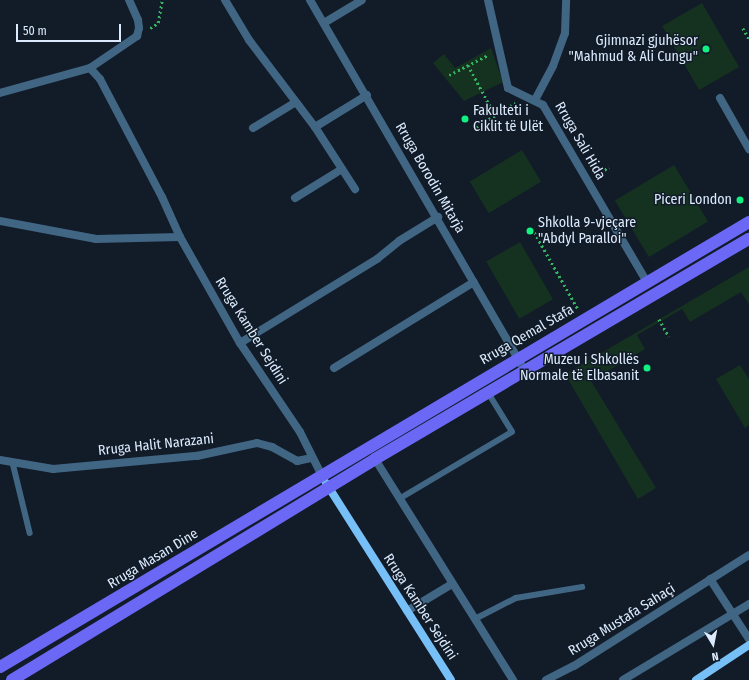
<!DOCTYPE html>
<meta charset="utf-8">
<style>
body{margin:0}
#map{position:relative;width:749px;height:680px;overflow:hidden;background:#121b28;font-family:"Fira Sans Condensed",sans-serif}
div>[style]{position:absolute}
.green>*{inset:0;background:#153220;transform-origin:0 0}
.path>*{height:2.5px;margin-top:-1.25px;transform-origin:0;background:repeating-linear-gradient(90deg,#37b462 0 2px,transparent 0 5px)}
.service>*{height:5.5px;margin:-2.75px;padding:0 2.75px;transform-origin:2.75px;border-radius:2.75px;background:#406684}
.pedestrian>*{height:8px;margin:-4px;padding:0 4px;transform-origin:4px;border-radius:4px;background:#406684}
.minor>*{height:8px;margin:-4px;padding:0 4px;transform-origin:4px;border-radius:4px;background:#406684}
.secondary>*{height:8px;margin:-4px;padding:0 4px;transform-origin:4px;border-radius:4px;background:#77c0f7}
.primary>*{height:12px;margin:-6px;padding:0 6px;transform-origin:6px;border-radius:6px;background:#6c68f6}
.dots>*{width:11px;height:11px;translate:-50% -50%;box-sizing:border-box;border:2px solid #121b28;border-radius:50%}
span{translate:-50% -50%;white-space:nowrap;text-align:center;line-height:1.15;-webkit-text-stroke:3px #121b28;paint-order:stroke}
.poi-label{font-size:14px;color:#dbebfd}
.right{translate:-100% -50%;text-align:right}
.left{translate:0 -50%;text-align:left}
.street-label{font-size:14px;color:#dbebfd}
.north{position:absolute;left:693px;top:624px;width:40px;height:40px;-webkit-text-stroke:3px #121b28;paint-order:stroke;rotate:170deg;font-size:11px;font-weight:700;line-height:16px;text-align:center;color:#dbebfd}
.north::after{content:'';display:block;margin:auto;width:14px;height:18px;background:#dbebfd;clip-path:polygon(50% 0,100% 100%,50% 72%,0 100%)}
.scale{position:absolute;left:16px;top:24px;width:105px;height:18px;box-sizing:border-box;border:2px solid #dbebfd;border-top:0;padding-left:5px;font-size:12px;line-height:14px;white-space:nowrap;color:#dbebfd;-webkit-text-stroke:3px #121b28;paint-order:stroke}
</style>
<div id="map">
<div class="green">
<i style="left:702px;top:3px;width:74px;height:46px;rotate:60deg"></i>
<i style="clip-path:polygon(491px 48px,503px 82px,464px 101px,433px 63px,444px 54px,455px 68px)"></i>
<i style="left:522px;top:150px;width:37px;height:61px;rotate:59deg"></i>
<i style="left:674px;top:165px;width:66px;height:69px;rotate:59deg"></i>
<i style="left:520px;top:242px;width:66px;height:39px;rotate:60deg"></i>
<i style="clip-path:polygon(749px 267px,749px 304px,741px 292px,690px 322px,682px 309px,637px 335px,645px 349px,591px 381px,656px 488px,638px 499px,565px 374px)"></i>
<i style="clip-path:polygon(740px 365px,749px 379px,749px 425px,745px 428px,716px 379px)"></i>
</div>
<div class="path">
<i style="left:150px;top:28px;width:9px;rotate:-32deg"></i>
<i style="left:158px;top:23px;width:23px;rotate:-80deg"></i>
<i style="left:743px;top:28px;width:13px;rotate:61deg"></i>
<i style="left:468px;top:65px;width:57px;rotate:61.6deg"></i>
<i style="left:449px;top:75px;width:44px;rotate:-27.1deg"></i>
<i style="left:476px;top:127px;width:46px;rotate:-31.6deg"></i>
<i style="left:596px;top:175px;width:15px;rotate:-32deg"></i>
<i style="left:532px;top:228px;width:93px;rotate:60.4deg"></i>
<i style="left:659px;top:319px;width:20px;rotate:60deg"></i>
</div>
<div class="service">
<i style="left:13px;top:463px;width:72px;rotate:76.3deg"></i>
<i style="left:399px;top:499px;width:131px;rotate:-30.7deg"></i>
<i style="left:512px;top:432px;width:46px;rotate:-121.6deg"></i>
<i style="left:475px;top:619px;width:46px;rotate:-27.1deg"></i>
<i style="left:516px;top:598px;width:67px;rotate:-9.5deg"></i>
</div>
<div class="pedestrian">
<i style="left:623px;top:680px;width:147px;rotate:-31.1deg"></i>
</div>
<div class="minor">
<i style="left:225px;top:0;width:47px;rotate:59deg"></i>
<i style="left:249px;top:40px;width:109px;rotate:52.8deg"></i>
<i style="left:315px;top:127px;width:74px;rotate:57.2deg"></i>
<i style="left:310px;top:0;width:429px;rotate:59.9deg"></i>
<i style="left:488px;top:0;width:90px;rotate:77.2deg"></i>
<i style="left:508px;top:88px;width:39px;rotate:26deg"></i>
<i style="left:543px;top:105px;width:205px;rotate:59.6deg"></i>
<i style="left:324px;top:23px;width:44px;rotate:-31.2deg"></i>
<i style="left:90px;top:68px;width:57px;rotate:-34.2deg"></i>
<i style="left:137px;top:36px;width:8px;rotate:-76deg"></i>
<i style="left:139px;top:28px;width:8px;rotate:-97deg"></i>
<i style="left:138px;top:20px;width:22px;rotate:-114deg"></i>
<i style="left:0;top:93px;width:93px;rotate:-15.5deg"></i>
<i style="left:90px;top:68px;width:15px;rotate:48deg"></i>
<i style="left:100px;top:79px;width:133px;rotate:62.3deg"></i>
<i style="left:162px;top:197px;width:44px;rotate:65.8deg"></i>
<i style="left:180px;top:237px;width:122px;rotate:60.5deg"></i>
<i style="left:240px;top:343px;width:107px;rotate:56deg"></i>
<i style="left:300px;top:432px;width:49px;rotate:63.4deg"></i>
<i style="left:720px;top:98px;width:59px;rotate:60.4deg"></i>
<i style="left:535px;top:100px;width:38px;rotate:-62deg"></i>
<i style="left:553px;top:66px;width:35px;rotate:-70deg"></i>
<i style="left:565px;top:33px;width:33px;rotate:-88deg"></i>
<i style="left:315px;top:127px;width:61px;rotate:-31.6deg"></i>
<i style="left:253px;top:128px;width:50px;rotate:-31.2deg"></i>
<i style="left:295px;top:198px;width:55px;rotate:-31.7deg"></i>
<i style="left:0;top:221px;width:98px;rotate:10.6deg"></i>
<i style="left:96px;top:239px;width:84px;rotate:-1.4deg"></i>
<i style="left:240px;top:343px;width:161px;rotate:-31.5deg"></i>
<i style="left:377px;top:259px;width:28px;rotate:-39deg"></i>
<i style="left:399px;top:241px;width:46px;rotate:-31.6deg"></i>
<i style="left:334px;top:368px;width:164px;rotate:-31.6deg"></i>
<i style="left:375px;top:459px;width:261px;rotate:58deg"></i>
<i style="left:0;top:460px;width:54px;rotate:9.6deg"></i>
<i style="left:53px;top:469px;width:145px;rotate:-5.2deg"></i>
<i style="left:197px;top:456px;width:61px;rotate:-12.2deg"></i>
<i style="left:257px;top:443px;width:16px;rotate:15deg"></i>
<i style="left:272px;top:447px;width:29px;rotate:29deg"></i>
<i style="left:297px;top:461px;width:14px;rotate:-12deg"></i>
<i style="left:710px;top:579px;width:72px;rotate:57deg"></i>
<i style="left:407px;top:611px;width:52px;rotate:-31deg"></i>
<i style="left:546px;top:680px;width:31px;rotate:-27deg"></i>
<i style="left:574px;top:666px;width:207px;rotate:-32.4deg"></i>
</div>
<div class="secondary">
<i style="left:326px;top:483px;width:233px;rotate:57.6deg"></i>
<i style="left:696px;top:680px;width:64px;rotate:-33.4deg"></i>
</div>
<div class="primary">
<i style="left:0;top:667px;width:871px;rotate:-30.72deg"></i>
<i style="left:12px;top:680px;width:425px;rotate:-31.3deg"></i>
<i style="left:375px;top:459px;width:434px;rotate:-30.5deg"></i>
</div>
<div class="dots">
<i style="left:706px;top:49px;background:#12f283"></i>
<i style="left:465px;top:119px;background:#12f283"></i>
<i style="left:740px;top:200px;background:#12f283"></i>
<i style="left:530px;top:231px;background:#12f283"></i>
<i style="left:647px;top:368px;background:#12f283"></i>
</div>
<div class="poi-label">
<span class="right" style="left:698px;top:49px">Gjimnazi gjuhësor<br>"Mahmud &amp; Ali Cungu"</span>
<span class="left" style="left:473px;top:119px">Fakulteti i<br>Ciklit të Ulët</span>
<span class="right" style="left:732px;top:200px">Piceri London</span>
<span class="left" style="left:538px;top:231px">Shkolla 9-vjeçare<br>"Abdyl Paralloi"</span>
<span class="right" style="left:639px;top:368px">Muzeu i Shkollës<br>Normale të Elbasanit</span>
</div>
<div class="street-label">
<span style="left:580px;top:141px;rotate:60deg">Rruga Sali Hida</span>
<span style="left:430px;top:178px;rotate:60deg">Rruga Borodin Mitarja</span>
<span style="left:251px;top:331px;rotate:58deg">Rruga Kamber Sejdini</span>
<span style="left:527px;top:335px;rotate:-30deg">Rruga Qemal Stafa</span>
<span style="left:156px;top:445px;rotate:-6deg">Rruga Halit Narazani</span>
<span style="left:153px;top:559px;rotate:-31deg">Rruga Masan Dine</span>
<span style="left:420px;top:607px;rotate:57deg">Rruga Kamber Sejdini</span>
<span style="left:622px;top:620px;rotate:-32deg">Rruga Mustafa Sahaçi</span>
</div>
<div class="north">N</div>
<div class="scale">50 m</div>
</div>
